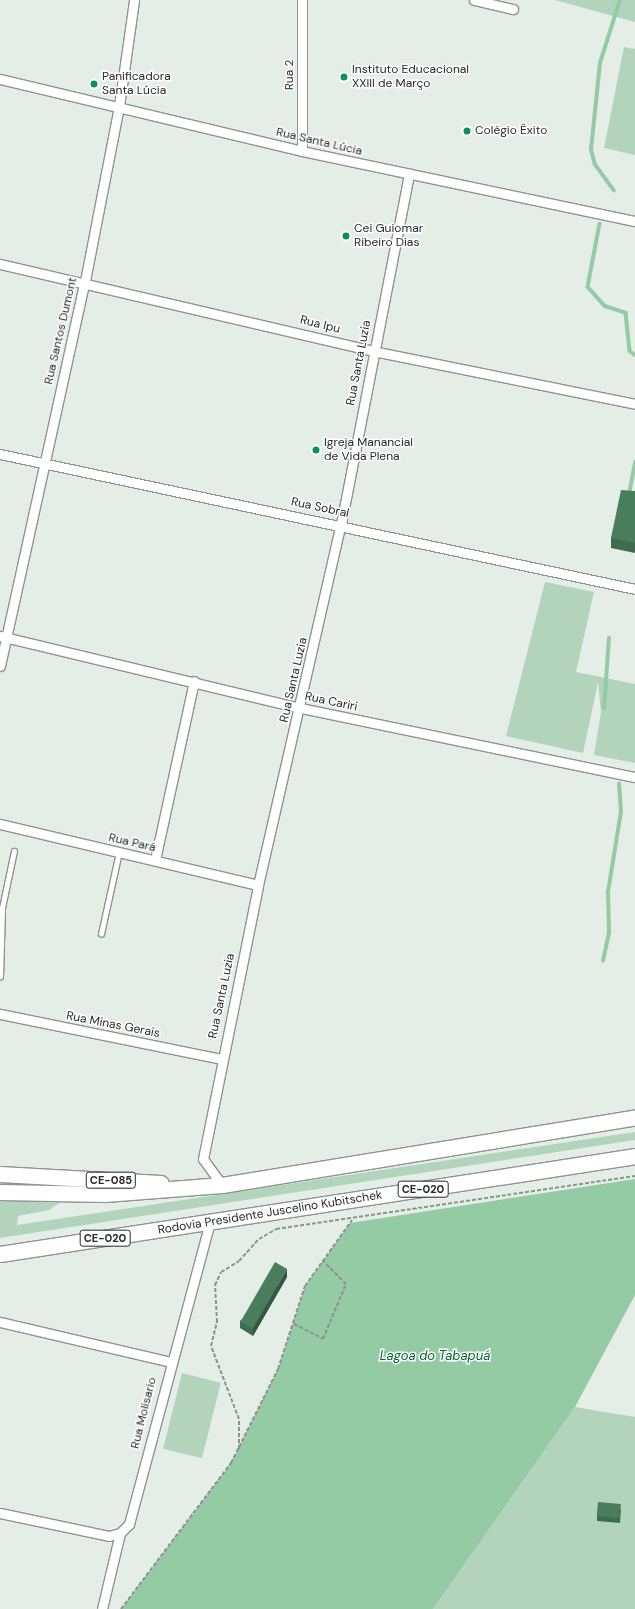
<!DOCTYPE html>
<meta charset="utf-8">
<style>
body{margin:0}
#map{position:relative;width:635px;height:1609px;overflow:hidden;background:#e4eee7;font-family:"DM Sans",sans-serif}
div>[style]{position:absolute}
.green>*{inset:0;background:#b2d4bc;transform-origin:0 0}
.water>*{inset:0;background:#94cba5}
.stream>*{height:3.5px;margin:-1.75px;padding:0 1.75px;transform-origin:1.75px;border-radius:1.75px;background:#94cba5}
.path>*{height:2px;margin-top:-1px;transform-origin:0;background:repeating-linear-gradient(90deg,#8c938e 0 4px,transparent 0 6px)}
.roads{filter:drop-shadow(1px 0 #8c958e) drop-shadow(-1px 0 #8c958e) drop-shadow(0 1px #8c958e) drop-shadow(0 -1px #8c958e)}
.service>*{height:4.5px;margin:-2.25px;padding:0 2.25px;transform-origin:2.25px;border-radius:2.25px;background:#fff}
.minor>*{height:9px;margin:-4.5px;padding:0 4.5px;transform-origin:4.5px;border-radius:4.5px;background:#fff}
.trunk>*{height:15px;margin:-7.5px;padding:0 7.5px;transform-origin:7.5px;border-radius:7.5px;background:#fff}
.wall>*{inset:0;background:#3f6c4e}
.shaded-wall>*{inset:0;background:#335840}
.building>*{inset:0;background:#497d5b;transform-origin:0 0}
.dots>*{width:11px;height:11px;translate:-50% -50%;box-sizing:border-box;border:2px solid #fff;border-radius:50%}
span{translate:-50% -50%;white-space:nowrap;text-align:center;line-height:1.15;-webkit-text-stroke:3px #fff;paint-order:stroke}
.shield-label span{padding:1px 3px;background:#fff;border:1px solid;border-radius:3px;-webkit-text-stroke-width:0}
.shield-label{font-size:11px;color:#262927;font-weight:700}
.poi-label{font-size:12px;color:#262927}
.left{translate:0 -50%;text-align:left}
.street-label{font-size:12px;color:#262927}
.water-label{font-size:13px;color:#056235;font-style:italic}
</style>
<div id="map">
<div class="green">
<i style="clip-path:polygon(555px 0,635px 0,635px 22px,613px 16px)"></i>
<i style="clip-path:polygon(624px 47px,635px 49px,635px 155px,604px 148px)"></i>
<i style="clip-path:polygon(545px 582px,594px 592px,576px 672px,635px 684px,635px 763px,594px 755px,601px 712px,598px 682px,583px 753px,506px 736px)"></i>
<i style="clip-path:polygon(635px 1132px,635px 1140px,0 1238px,0 1198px,62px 1201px,49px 1210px,18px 1216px,17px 1225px)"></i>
<i style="clip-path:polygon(0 1180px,78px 1185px,0 1184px)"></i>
<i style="left:182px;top:1373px;width:40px;height:78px;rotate:14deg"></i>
<i style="clip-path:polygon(575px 1407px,635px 1417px,635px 1609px,433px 1609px)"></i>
</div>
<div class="water">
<i style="clip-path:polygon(635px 1179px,635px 1295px,575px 1407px,433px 1609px,121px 1609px,231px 1463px,278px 1369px,305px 1286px,350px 1223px)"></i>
</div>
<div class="stream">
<i style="left:614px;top:191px;width:32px;rotate:-126deg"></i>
<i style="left:595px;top:165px;width:16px;rotate:-105deg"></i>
<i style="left:591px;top:150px;width:87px;rotate:-84.1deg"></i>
<i style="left:600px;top:63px;width:66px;rotate:-72.4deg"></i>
<i style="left:600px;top:224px;width:64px;rotate:100.8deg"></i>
<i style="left:588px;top:287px;width:25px;rotate:48deg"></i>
<i style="left:605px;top:306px;width:22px;rotate:18deg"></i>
<i style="left:626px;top:313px;width:38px;rotate:84deg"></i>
<i style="left:630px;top:351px;width:6px;rotate:39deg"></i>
<i style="left:629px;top:494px;width:32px;rotate:-79deg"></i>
<i style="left:604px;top:709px;width:71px;rotate:-86deg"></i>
<i style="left:603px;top:961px;width:30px;rotate:-78deg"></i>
<i style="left:609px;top:932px;width:40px;rotate:-91.4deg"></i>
<i style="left:608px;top:892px;width:81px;rotate:-80.8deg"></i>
<i style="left:621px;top:812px;width:28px;rotate:-94deg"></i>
</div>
<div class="path">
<i style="left:294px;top:1324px;width:33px;rotate:27deg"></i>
<i style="left:323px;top:1339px;width:60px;rotate:-67.3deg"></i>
<i style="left:346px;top:1284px;width:33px;rotate:-135deg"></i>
<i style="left:239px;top:1449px;width:30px;rotate:-90deg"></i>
<i style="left:239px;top:1419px;width:78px;rotate:-111deg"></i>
<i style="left:211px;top:1346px;width:25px;rotate:-76deg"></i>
<i style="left:217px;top:1322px;width:37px;rotate:-93deg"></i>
<i style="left:215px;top:1285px;width:14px;rotate:-65deg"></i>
<i style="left:221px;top:1272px;width:21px;rotate:-31deg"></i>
<i style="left:239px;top:1261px;width:30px;rotate:-48deg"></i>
<i style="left:259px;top:1239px;width:20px;rotate:-30deg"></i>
<i style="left:276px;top:1229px;width:363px;rotate:-8.4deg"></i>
<i style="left:121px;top:1609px;width:183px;rotate:-53deg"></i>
<i style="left:231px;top:1463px;width:105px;rotate:-63.4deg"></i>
<i style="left:278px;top:1369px;width:87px;rotate:-72deg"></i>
<i style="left:305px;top:1286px;width:81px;rotate:-54.5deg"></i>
</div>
<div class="roads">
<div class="service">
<i style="left:101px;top:934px;width:84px;rotate:-77.6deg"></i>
<i style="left:0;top:977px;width:69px;rotate:-88.3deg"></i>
<i style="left:2px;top:908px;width:58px;rotate:-78.1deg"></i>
</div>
<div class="minor">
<i style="left:302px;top:0;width:151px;rotate:90deg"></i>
<i style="left:474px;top:0;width:40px;rotate:13deg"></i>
<i style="left:0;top:79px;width:310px;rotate:13.4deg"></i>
<i style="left:302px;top:151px;width:340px;rotate:11.9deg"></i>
<i style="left:0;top:264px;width:383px;rotate:13.1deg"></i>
<i style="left:373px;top:351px;width:267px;rotate:11.4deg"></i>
<i style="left:0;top:454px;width:649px;rotate:12deg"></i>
<i style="left:0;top:636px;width:309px;rotate:13.5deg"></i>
<i style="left:301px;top:708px;width:341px;rotate:11.7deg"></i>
<i style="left:0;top:666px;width:394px;rotate:-77.6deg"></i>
<i style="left:85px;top:281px;width:178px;rotate:-79deg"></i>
<i style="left:119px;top:106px;width:107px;rotate:-81.9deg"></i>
<i style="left:0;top:824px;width:265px;rotate:13.3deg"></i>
<i style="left:155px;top:860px;width:183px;rotate:-77.7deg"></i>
<i style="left:0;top:1014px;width:226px;rotate:11.5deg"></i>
<i style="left:222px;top:1185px;width:32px;rotate:-126deg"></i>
<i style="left:203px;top:1159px;width:279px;rotate:-78.6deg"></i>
<i style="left:258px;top:885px;width:370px;rotate:-77.1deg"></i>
<i style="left:341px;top:524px;width:357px;rotate:-79deg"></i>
<i style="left:0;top:1322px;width:175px;rotate:13.2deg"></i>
<i style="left:0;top:1513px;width:111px;rotate:11.9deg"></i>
<i style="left:109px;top:1536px;width:11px;rotate:-15deg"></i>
<i style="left:102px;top:1609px;width:78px;rotate:-76.7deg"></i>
<i style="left:120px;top:1533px;width:13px;rotate:-45deg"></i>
<i style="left:129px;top:1524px;width:313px;rotate:-75deg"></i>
</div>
<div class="trunk">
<i style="left:0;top:1174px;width:161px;rotate:3.2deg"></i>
<i style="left:0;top:1192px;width:105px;rotate:1.1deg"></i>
<i style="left:105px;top:1194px;width:117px;rotate:-4.4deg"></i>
<i style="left:222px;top:1185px;width:419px;rotate:-9.3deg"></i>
<i style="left:0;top:1254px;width:643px;rotate:-8.77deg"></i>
</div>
</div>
<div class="wall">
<i style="clip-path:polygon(635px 491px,635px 553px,611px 548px,611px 538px)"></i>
<i style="clip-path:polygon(287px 1277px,253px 1336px,240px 1328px,240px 1321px)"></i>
<i style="clip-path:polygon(621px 1509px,620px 1523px,597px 1521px,597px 1516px)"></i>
</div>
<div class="shaded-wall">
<i style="clip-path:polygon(287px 1269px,287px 1277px,253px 1336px,253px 1328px)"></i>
</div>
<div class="building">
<i style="clip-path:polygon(621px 490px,635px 491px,635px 543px,611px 538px)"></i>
<i style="left:275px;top:1262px;width:14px;height:69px;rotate:30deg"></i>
<i style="left:598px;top:1502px;width:23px;height:14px;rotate:5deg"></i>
</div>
<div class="dots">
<i style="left:344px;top:77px;background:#0a9251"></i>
<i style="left:94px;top:84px;background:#0a9251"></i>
<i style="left:467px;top:131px;background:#0a9251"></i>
<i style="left:346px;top:236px;background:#0a9251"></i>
<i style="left:316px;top:450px;background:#0a9251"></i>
</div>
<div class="shield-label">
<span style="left:111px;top:1180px">CE-085</span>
<span style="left:423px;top:1189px">CE-020</span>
<span style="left:105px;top:1238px">CE-020</span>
</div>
<div class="poi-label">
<span class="left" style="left:352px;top:77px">Instituto Educacional<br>XXIII de Março</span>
<span class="left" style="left:102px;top:84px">Panificadora<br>Santa Lúcia</span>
<span class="left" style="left:475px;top:131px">Colégio Êxito</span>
<span class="left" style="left:354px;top:236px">Cei Guiomar<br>Ribeiro Dias</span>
<span class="left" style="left:324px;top:450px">Igreja Manancial<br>de Vida Plena</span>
</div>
<div class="street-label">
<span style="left:290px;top:75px;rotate:-90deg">Rua 2</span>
<span style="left:319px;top:142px;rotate:13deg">Rua Santa Lúcia</span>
<span style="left:320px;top:325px;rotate:14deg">Rua Ipu</span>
<span style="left:61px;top:331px;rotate:-77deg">Rua Santos Dumont</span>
<span style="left:359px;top:363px;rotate:-79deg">Rua Santa Luzia</span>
<span style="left:320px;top:508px;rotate:12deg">Rua Sobral</span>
<span style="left:294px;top:680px;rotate:-77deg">Rua Santa Luzia</span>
<span style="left:331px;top:702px;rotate:12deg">Rua Cariri</span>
<span style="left:132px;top:843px;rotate:13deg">Rua Pará</span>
<span style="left:222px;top:996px;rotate:-78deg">Rua Santa Luzia</span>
<span style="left:113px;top:1025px;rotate:11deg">Rua Minas Gerais</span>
<span style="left:270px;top:1213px;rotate:-9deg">Rodovia Presidente Juscelino Kubitschek</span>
<span style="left:144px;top:1413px;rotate:-76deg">Rua Molisario</span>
</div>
<div class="water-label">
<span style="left:435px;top:1356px">Lagoa do Tabapuá</span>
</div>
</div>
